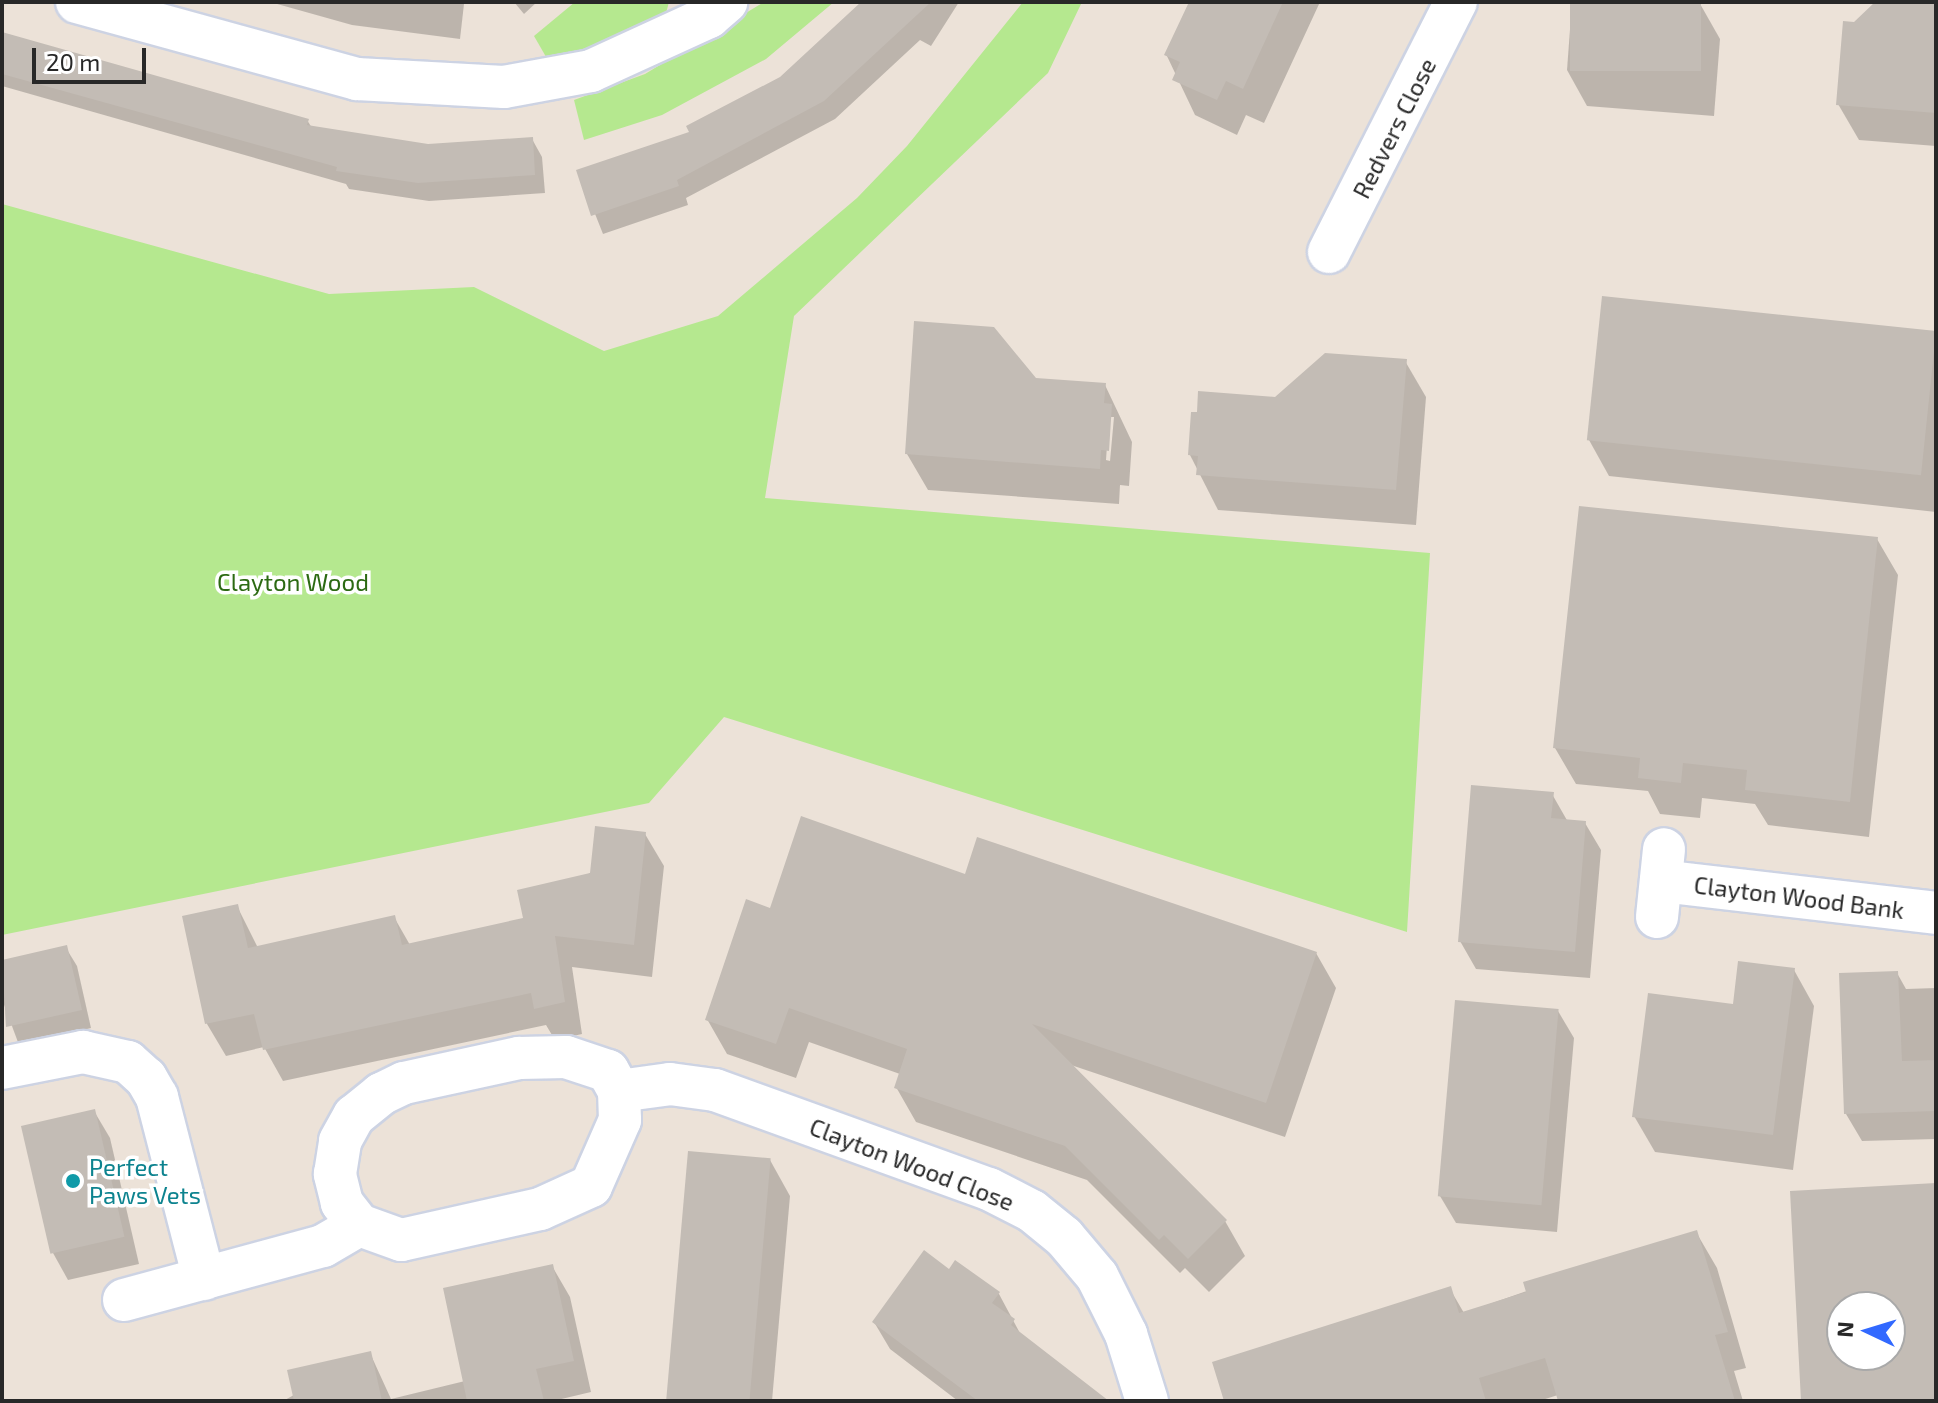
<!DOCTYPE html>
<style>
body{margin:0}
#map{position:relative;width:1938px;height:1403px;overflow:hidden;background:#ece2d8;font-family:"Exo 2",sans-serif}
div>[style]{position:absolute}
.green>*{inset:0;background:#b5e88f}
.shadow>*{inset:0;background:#0003}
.building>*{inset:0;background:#c3bcb5;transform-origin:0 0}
.roads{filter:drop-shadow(2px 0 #cdd3e3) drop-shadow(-2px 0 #cdd3e3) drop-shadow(0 2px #cdd3e3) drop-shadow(0 -2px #cdd3e3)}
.minor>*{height:42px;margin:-21px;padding:0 21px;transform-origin:21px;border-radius:21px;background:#fff}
.dots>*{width:22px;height:22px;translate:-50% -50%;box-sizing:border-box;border:4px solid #fff;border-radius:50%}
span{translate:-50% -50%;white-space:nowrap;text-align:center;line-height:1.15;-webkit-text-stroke:7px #fff;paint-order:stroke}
.street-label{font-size:24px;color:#282828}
.park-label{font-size:24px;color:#2c6a13}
.culture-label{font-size:24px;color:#0d838f}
.left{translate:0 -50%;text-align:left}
.frame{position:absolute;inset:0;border:4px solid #282828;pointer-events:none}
.north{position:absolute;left:1826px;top:1291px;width:80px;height:80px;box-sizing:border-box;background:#fff;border:2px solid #a9a9a9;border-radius:50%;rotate:274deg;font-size:22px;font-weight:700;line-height:32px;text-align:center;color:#282828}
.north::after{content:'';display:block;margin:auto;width:28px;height:36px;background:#3269ff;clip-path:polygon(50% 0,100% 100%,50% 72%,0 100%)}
.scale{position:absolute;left:32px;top:48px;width:114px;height:36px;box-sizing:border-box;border:4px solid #282828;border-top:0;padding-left:10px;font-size:24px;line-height:28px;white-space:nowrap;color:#282828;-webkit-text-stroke:6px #fff;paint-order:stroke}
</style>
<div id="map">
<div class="green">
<i style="clip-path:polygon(575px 2px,669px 2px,665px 17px,600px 47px,549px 62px,534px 36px)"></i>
<i style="clip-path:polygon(764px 2px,834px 2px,766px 59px,662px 115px,584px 140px,574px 100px,645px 74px)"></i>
<i style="clip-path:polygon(1023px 2px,1082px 2px,1048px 73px,794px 316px,765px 498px,1430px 553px,1407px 932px,724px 717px,649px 803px,2px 935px,2px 204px,329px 294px,474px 287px,604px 351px,718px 316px,857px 198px,907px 146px)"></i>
</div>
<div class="shadow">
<i style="clip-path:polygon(270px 2px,463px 2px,464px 4px,460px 39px,352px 25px)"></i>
<i style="clip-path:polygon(514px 2px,537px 2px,524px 14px)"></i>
<i style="clip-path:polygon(865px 2px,959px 2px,931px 46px,920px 40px,835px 119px,686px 198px,688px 205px,603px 234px,578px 171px,692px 133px,782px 78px)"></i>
<i style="clip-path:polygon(1191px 2px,1320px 2px,1264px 123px,1246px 115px,1237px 135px,1195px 115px,1166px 54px)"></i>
<i style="clip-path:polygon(1572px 2px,1699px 2px,1720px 39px,1714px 116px,1587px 106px,1567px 70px)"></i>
<i style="clip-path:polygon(1878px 2px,1936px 2px,1936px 146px,1859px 140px,1838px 104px,1854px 24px)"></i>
<i style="clip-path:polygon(2px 34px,307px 120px,312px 128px,428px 146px,532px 139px,542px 157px,545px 193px,429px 201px,349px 189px,346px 184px,2px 86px)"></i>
<i style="clip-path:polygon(1604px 298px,1936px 335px,1936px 512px,1609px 476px,1589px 440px)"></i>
<i style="clip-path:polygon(1405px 361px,1426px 397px,1416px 525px,1218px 510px,1190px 455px,1276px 399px)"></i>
<i style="clip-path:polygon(evenodd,1035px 380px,1105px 385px,1132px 442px,1129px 486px,1120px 485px,1119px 504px,928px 490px,907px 454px,1035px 380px,1109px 417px,1114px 417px,1110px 461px,1106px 460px,1109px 417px)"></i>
<i style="clip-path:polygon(1877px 539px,1898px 575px,1869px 837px,1768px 825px,1755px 804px,1702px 798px,1700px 818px,1660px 814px,1648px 791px,1576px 784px,1555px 748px)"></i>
<i style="clip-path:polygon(1552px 794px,1568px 822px,1585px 823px,1601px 850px,1590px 978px,1476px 969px,1460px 941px)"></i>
<i style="clip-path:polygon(645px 834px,664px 866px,652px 977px,572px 967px,582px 1034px,555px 1040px,546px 1025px,283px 1081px,264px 1047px,226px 1056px,207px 1024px,184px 918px,237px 906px,258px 948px,394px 917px,410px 945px,525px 919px)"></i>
<i style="clip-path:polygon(966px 876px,1316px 953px,1336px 988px,1285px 1137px,1068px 1064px,1225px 1221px,1245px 1256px,1209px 1292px,1185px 1268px,1180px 1273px,1087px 1180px,916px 1122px,896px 1087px,900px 1074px,809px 1042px,796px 1078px,727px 1054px,707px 1019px,771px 910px)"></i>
<i style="clip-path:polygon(66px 948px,77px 966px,91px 1028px,19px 1045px,2px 999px,2px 962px)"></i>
<i style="clip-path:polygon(1794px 970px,1814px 1006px,1793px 1170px,1655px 1152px,1634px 1116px,1734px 1006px)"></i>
<i style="clip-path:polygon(1897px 973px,1906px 989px,1936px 988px,1936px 1139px,1862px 1141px,1846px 1114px)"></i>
<i style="clip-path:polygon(1558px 1011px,1574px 1038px,1557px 1232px,1456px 1223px,1440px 1196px)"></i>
<i style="clip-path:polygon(94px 1111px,110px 1138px,139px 1264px,68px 1280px,53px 1253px)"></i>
<i style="clip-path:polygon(770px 1160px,790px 1196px,772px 1401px,667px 1401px)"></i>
<i style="clip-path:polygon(1696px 1232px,1717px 1268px,1746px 1368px,1734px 1371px,1743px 1401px,1560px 1401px,1558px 1395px,1539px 1401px,1226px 1401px,1450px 1289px,1464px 1313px)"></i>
<i style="clip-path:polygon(552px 1266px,570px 1297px,591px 1392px,553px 1401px,283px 1401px,370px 1353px,391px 1399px,465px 1381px)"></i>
<i style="clip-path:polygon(949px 1271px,999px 1294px,1022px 1337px,1100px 1401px,958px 1401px,890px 1349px,874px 1322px)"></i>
</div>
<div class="building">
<i style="clip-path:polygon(861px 2px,931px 2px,824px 101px,677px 180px,679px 186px,591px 216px,576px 170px,689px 132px,686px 126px,780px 77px)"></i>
<i style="clip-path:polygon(1189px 2px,1283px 2px,1243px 89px,1226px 81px,1217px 100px,1172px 80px,1180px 62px,1164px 55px)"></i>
<i style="left:1570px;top:2px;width:131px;height:69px"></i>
<i style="clip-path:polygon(1875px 2px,1936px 2px,1936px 113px,1836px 105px,1843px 21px,1854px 22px)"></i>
<i style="clip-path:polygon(2px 32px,309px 119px,307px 125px,428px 144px,533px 137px,535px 175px,418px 183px,336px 171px,337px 167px,2px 74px)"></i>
<i style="left:1602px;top:296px;width:336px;height:145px;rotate:6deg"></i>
<i style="clip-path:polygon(914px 321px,994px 327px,1036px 378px,1106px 383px,1104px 403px,1112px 404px,1109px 451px,1101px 450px,1100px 469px,905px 454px)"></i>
<i style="clip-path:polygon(1325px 353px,1407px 359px,1396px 490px,1196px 475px,1198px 456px,1188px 455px,1191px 412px,1197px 412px,1198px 391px,1275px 397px)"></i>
<i style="clip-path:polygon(1579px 506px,1878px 537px,1850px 802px,1745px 790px,1747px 770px,1683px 763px,1681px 783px,1638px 778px,1640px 758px,1553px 748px)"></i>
<i style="clip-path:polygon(1471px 785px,1554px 792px,1551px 818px,1586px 821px,1575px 952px,1458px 942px)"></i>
<i style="clip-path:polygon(801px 816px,965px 874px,977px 837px,1317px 952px,1266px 1103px,1032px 1024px,1227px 1220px,1188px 1259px,1164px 1235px,1159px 1240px,1065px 1146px,894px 1088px,907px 1049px,789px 1008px,776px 1044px,705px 1020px,746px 899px,770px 908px)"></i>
<i style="clip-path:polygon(595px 826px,646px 832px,634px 945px,555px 936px,565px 1002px,534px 1009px,531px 993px,263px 1050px,254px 1014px,205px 1024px,182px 916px,238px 904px,248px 948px,395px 915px,402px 945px,523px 918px,517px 890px,590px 873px)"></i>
<i style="clip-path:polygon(67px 945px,82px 1010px,6px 1027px,2px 960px)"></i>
<i style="clip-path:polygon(1738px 961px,1795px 968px,1773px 1135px,1632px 1117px,1648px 993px,1733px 1004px)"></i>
<i style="clip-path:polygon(1898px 971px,1902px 1061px,1936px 1060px,1936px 1111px,1844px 1114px,1839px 973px)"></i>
<i style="left:1455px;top:1000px;width:104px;height:197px;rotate:5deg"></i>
<i style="left:95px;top:1109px;width:131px;height:76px;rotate:77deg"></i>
<i style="left:688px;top:1151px;width:83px;height:251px;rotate:5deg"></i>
<i style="clip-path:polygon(evenodd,1936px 1183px,1936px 1401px,1801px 1401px,1790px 1191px,1936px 1183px,1842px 1307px,1890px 1307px,1890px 1355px,1842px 1355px,1842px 1307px)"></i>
<i style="clip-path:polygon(1697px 1230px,1728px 1332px,1715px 1335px,1735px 1401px,1558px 1401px,1545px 1358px,1479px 1378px,1486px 1401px,1224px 1401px,1212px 1362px,1451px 1286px,1459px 1313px,1526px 1292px,1523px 1282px)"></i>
<i style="clip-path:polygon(924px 1250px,949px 1269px,955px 1260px,1000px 1292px,992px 1303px,1015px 1319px,1011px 1325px,1109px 1401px,978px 1401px,872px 1322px)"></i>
<i style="clip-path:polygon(553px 1264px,574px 1361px,536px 1369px,544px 1401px,467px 1401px,443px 1288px)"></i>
<i style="clip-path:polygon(371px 1351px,382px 1401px,294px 1401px,287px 1370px)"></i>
</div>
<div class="roads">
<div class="minor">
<i style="left:77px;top:2px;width:290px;rotate:15.4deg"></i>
<i style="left:357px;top:79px;width:147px;rotate:3.1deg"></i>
<i style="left:504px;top:87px;width:88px;rotate:-10.4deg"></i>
<i style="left:591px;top:71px;width:130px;rotate:-24.6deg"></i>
<i style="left:709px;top:17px;width:23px;rotate:-41deg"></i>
<i style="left:1329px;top:252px;width:280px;rotate:-63.1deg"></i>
<i style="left:1661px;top:881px;width:277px;rotate:6.6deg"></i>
<i style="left:1657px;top:917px;width:68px;rotate:-84.1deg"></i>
<i style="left:566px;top:1057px;width:44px;rotate:18.4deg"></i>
<i style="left:608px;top:1071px;width:23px;rotate:61deg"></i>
<i style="left:619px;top:1091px;width:29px;rotate:88deg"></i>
<i style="left:620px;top:1120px;width:72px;rotate:113.7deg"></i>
<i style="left:591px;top:1186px;width:56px;rotate:155.7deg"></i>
<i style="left:540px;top:1209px;width:142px;rotate:167.4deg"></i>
<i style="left:401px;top:1240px;width:45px;rotate:-160.3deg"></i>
<i style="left:359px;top:1225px;width:28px;rotate:-128deg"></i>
<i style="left:342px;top:1203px;width:30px;rotate:-104deg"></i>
<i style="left:335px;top:1174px;width:33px;rotate:-81deg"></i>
<i style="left:340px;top:1141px;width:29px;rotate:-61deg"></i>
<i style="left:354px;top:1116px;width:35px;rotate:-39deg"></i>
<i style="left:381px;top:1094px;width:25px;rotate:-26deg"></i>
<i style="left:404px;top:1083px;width:118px;rotate:-12.3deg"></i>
<i style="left:519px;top:1058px;width:47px;rotate:-1.2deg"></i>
<i style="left:2px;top:1068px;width:83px;rotate:-11.2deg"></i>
<i style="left:83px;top:1052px;width:46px;rotate:12.5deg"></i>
<i style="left:128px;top:1062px;width:24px;rotate:42deg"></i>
<i style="left:146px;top:1078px;width:22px;rotate:60deg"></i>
<i style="left:157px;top:1097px;width:188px;rotate:75.5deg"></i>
<i style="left:619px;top:1091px;width:51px;rotate:-7.8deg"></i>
<i style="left:670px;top:1084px;width:45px;rotate:7.6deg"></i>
<i style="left:715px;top:1090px;width:291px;rotate:19.9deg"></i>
<i style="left:989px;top:1189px;width:48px;rotate:27.1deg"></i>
<i style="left:1032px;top:1211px;width:41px;rotate:39.1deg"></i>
<i style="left:1064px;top:1237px;width:51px;rotate:49.8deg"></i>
<i style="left:1097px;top:1276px;width:65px;rotate:63.4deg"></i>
<i style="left:1126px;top:1334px;width:70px;rotate:72.6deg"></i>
<i style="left:124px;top:1300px;width:206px;rotate:-15.2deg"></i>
<i style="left:323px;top:1246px;width:42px;rotate:-30.3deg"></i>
</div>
</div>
<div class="dots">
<i style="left:73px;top:1181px;background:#0f9aa8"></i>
</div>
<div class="street-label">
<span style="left:1394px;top:128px;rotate:-63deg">Redvers Close</span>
<span style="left:1799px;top:897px;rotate:7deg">Clayton Wood Bank</span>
<span style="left:912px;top:1164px;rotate:21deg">Clayton Wood Close</span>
</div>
<div class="park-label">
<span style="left:293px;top:582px">Clayton Wood</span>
</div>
<div class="culture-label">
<span class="left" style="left:89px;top:1181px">Perfect<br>Paws Vets</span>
</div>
<div class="frame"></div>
<div class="north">N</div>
<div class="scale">20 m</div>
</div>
